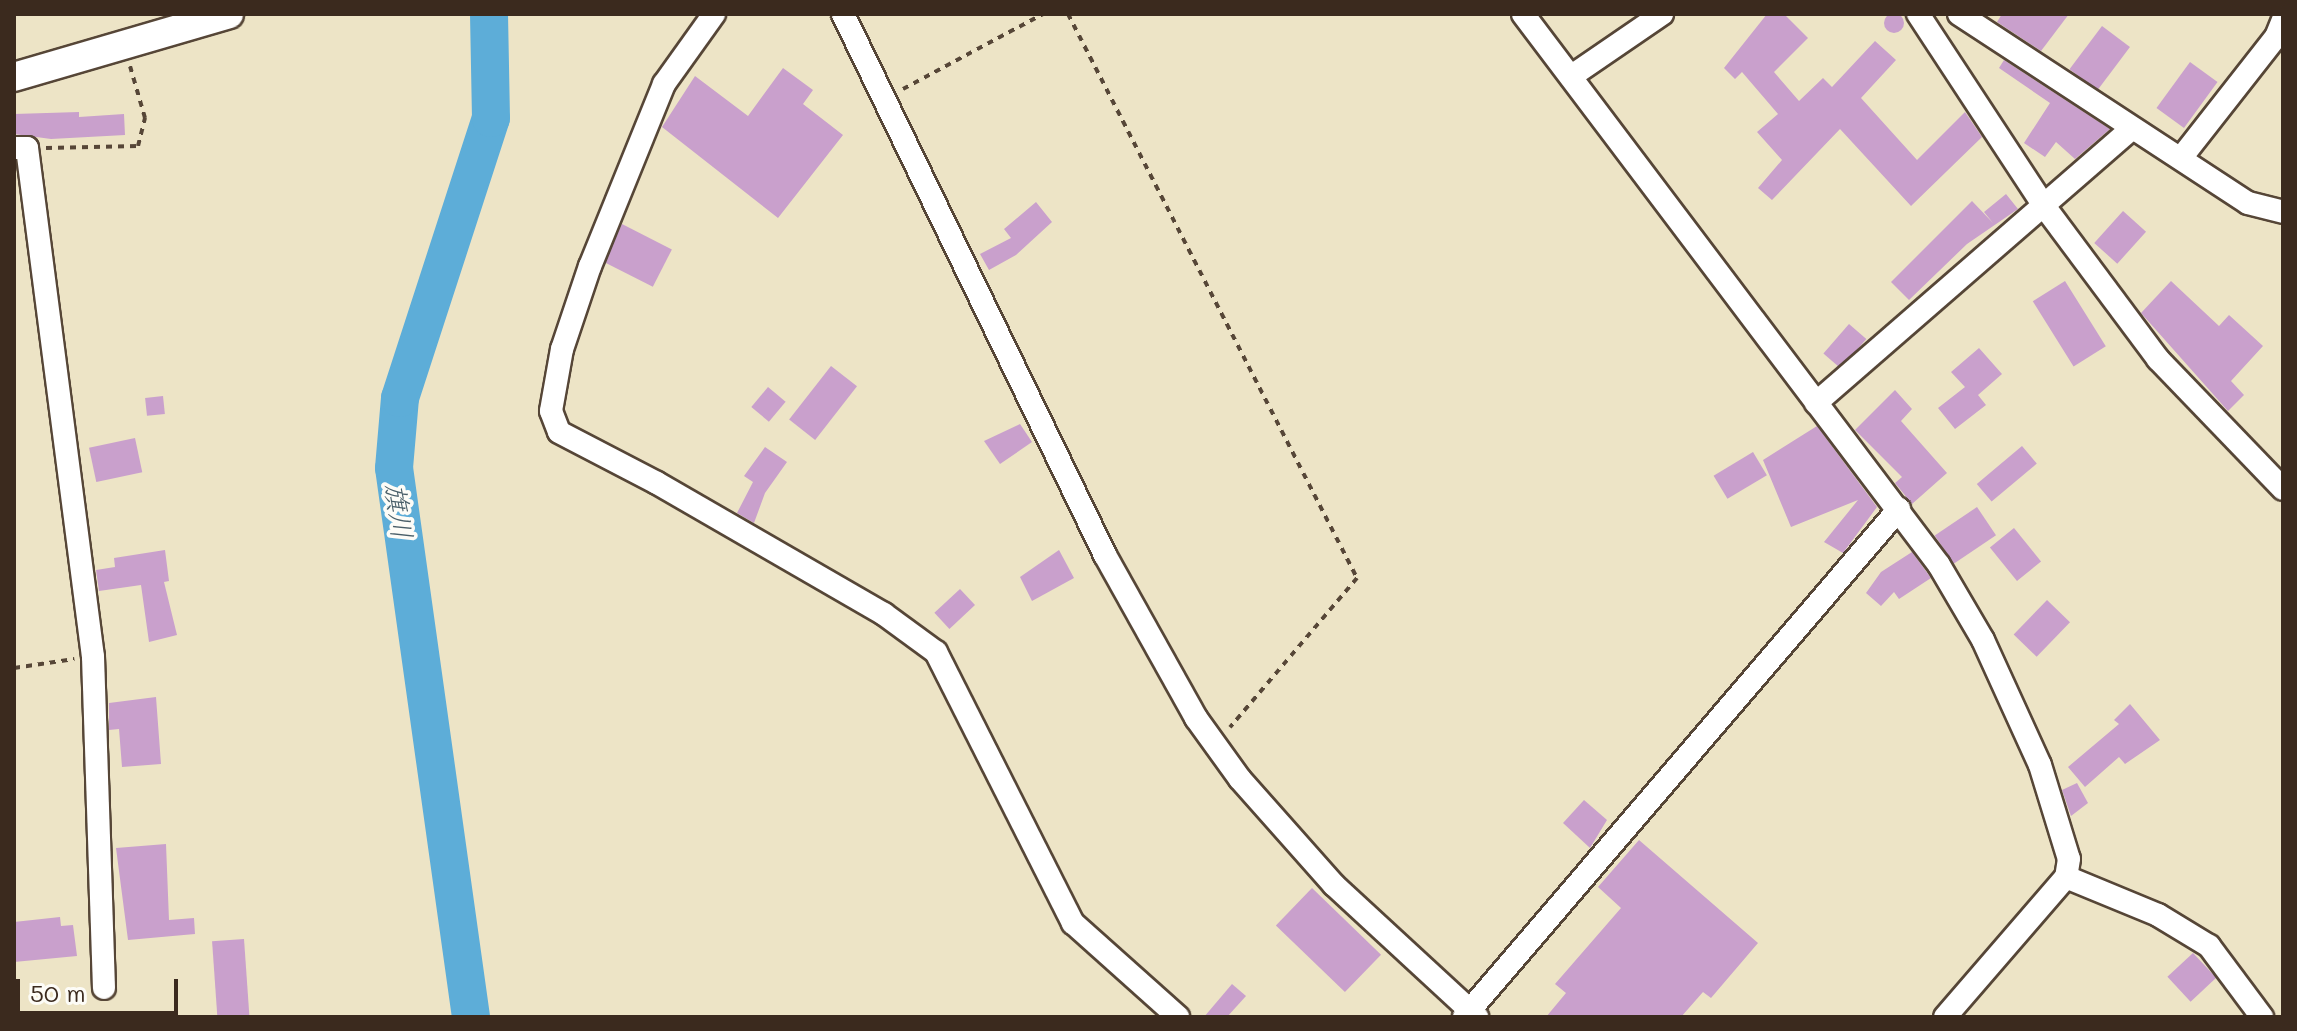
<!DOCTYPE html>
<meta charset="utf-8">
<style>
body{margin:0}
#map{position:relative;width:2297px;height:1031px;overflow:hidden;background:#ede4c6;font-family:Mali,"Klee One",sans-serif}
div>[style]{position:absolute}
.river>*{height:38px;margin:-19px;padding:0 19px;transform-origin:19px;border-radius:19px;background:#5dadd8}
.building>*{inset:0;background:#c9a0cc;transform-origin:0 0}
.round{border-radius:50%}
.path>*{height:4px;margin-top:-2px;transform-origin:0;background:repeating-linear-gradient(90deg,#564637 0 6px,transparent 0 12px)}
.roads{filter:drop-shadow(2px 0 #564637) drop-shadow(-2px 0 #564637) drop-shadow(0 2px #564637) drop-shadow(0 -2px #564637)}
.minor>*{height:22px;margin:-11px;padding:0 11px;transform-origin:11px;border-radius:11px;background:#fff}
.major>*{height:28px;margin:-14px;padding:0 14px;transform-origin:14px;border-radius:14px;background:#fff}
span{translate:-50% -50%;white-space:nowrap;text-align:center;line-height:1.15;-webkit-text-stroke:7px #fdfcf7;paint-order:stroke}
.water-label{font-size:28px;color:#495e68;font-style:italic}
.frame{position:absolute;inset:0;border:16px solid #3b2a1e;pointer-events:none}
.scale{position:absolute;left:16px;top:979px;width:162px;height:36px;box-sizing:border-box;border:4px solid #3b2a1e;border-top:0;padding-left:10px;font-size:24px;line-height:28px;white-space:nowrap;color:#3b2a1e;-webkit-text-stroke:6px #fdfcf7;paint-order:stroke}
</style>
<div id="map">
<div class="river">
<i style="left:471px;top:1017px;width:554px;rotate:-97.98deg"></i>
<i style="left:394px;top:468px;width:70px;rotate:-85.1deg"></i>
<i style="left:400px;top:398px;width:294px;rotate:-72deg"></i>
<i style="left:491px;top:118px;width:104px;rotate:-91.1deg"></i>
</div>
<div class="building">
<i class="round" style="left:1884px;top:13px;width:20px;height:20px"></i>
<i style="clip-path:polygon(1767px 14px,1784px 14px,1808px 38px,1774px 72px,1799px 101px,1823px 78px,1832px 87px,1875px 41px,1896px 60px,1861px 98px,1917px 160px,1965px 112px,1982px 137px,1911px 206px,1840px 129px,1772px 200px,1758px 188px,1782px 160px,1757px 132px,1778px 114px,1742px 72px,1735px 79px,1724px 68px)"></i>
<i style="clip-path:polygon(2002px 14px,2069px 14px,2041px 51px,1997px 22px)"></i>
<i style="left:2102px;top:26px;width:35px;height:54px;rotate:37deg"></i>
<i style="clip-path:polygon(2004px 60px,2110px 129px,2075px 159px,2056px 142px,2045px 157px,2024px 143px,2050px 103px,1999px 68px)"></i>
<i style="left:2190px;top:62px;width:34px;height:57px;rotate:36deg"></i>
<i style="clip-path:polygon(783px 68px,813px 90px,803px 104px,843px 135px,778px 218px,662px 127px,695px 76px,748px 116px)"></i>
<i style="clip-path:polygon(79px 112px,79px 117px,124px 114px,125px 135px,51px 139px,14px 134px,14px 114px)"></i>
<i style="clip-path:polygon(2006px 194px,2018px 209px,1967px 244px,1909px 300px,1891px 282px,1972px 201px,1993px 223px,1984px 212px)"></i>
<i style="clip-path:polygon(1036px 202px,1052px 222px,1016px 255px,989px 270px,980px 254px,1011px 238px,1004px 229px)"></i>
<i style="left:2123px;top:211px;width:31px;height:43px;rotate:42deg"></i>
<i style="left:622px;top:224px;width:56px;height:42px;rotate:27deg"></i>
<i style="left:2065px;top:281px;width:77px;height:38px;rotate:58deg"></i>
<i style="clip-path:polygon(2171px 281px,2219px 326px,2229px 315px,2263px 346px,2231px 381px,2244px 395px,2228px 411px,2141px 313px)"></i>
<i style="left:1849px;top:324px;width:23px;height:39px;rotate:41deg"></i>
<i style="clip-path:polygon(1979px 348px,2002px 374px,1978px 395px,1986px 405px,1955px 429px,1938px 408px,1965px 387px,1951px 372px)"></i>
<i style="left:831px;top:366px;width:33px;height:68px;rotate:38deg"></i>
<i style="left:768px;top:387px;width:23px;height:26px;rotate:40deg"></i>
<i style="clip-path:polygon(1895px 390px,1912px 409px,1901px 421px,1947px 473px,1912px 504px,1895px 483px,1902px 477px,1855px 430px)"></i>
<i style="left:163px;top:396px;width:18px;height:18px;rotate:84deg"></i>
<i style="clip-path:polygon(1020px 424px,1032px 442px,1000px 464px,984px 441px)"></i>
<i style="clip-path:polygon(1817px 426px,1877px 507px,1843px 553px,1824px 542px,1858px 500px,1791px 527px,1763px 460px)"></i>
<i style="left:135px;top:438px;width:35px;height:47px;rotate:78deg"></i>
<i style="left:2022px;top:446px;width:23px;height:59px;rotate:50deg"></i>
<i style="clip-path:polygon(765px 447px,787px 462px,765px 493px,754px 523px,737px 513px,753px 482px,744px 476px)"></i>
<i style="left:1753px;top:452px;width:27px;height:46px;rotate:59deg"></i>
<i style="left:1977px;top:507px;width:34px;height:51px;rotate:56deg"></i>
<i style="left:2014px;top:528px;width:43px;height:31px;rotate:51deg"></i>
<i style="clip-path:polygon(165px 550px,169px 581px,164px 582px,177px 635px,149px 642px,141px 585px,99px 591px,96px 570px,115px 567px,114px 558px)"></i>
<i style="clip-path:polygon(1059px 550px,1074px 578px,1032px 601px,1020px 577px)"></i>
<i style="clip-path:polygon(1912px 552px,1931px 578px,1899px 599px,1894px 592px,1881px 606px,1866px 593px,1881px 572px)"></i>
<i style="left:960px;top:589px;width:22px;height:35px;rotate:47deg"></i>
<i style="left:2047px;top:600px;width:32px;height:48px;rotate:44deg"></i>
<i style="clip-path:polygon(156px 697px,161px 764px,122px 767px,119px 729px,109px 730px,109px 703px)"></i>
<i style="clip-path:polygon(2130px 704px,2160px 740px,2125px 764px,2119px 757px,2085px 787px,2068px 767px,2119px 724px,2114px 720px)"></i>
<i style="clip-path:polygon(2077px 783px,2088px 803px,2071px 816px,2062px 790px)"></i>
<i style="clip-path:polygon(1584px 800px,1607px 820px,1590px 848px,1563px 823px)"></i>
<i style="clip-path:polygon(1639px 840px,1758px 943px,1711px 998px,1703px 992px,1681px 1017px,1546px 1017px,1566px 993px,1555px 984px,1621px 908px,1598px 887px)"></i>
<i style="clip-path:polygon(166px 844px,169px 920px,194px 918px,195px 934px,128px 940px,116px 848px)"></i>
<i style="left:1312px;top:888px;width:96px;height:52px;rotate:44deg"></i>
<i style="clip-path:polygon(60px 917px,61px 926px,73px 925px,77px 956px,14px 962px,14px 922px)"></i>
<i style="left:244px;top:939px;width:78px;height:32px;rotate:86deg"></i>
<i style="left:2193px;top:953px;width:34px;height:35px;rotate:47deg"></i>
<i style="clip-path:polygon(1232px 984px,1246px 996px,1227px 1017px,1204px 1017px)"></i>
</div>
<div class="path">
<i style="left:1068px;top:14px;width:634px;rotate:62.87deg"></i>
<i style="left:1357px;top:578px;width:196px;rotate:130.4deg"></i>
<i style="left:903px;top:89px;width:159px;rotate:-28.2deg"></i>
<i style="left:46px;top:148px;width:92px;rotate:-1.2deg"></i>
<i style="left:138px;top:146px;width:29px;rotate:-76deg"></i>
<i style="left:145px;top:118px;width:54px;rotate:-106.1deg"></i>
<i style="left:14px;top:668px;width:61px;rotate:-8.5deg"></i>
</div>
<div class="roads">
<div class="minor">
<i style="left:714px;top:14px;width:86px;rotate:125.5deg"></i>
<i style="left:664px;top:84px;width:196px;rotate:112.1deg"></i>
<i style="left:590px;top:266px;width:88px;rotate:108.6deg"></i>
<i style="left:562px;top:349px;width:63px;rotate:100.1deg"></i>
<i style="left:551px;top:411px;width:22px;rotate:69deg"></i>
<i style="left:559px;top:432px;width:110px;rotate:27.5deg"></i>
<i style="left:657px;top:483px;width:262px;rotate:30deg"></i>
<i style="left:884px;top:614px;width:64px;rotate:36.2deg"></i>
<i style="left:936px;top:652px;width:304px;rotate:63.2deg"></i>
<i style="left:1073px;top:923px;width:141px;rotate:41.8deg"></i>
<i style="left:843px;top:14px;width:601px;rotate:64.16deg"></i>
<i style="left:1105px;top:555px;width:187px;rotate:60.8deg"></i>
<i style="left:1196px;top:718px;width:75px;rotate:54.2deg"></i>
<i style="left:1240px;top:779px;width:142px;rotate:48.4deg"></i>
<i style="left:1334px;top:885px;width:195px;rotate:42.7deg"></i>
<i style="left:1523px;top:14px;width:690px;rotate:52.95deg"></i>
<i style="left:1939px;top:565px;width:87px;rotate:59.6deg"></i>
<i style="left:1983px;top:640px;width:137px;rotate:65.5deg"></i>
<i style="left:2040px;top:765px;width:98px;rotate:72.9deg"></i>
<i style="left:2069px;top:859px;width:18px;rotate:99deg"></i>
<i style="left:2066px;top:877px;width:185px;rotate:130.8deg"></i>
<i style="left:1918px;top:14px;width:230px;rotate:56.7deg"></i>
<i style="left:2044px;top:206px;width:191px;rotate:53.3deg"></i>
<i style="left:2158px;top:359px;width:180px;rotate:46.1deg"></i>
<i style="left:1959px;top:14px;width:345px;rotate:33.2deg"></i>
<i style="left:2248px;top:203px;width:36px;rotate:14deg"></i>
<i style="left:1573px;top:75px;width:108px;rotate:-34.4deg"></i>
<i style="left:14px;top:148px;width:13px"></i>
<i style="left:27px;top:148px;width:513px;rotate:82.61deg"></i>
<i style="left:93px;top:657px;width:331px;rotate:88.1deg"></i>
<i style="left:2181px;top:158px;width:154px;rotate:-51.9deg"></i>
<i style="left:2276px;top:37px;width:18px;rotate:-68deg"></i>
<i style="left:1816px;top:403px;width:417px;rotate:-41deg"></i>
<i style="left:2066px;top:877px;width:100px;rotate:22.4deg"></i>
<i style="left:2158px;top:915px;width:60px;rotate:31.3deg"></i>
<i style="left:2209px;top:946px;width:89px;rotate:53.3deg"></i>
<i style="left:1464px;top:1017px;width:669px;rotate:-49.43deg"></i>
</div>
<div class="major">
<i style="left:14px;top:77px;width:224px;rotate:-16.3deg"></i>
</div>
</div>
<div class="water-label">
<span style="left:400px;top:511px;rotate:82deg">旗川</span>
</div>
<div class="frame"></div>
<div class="scale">50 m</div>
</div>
